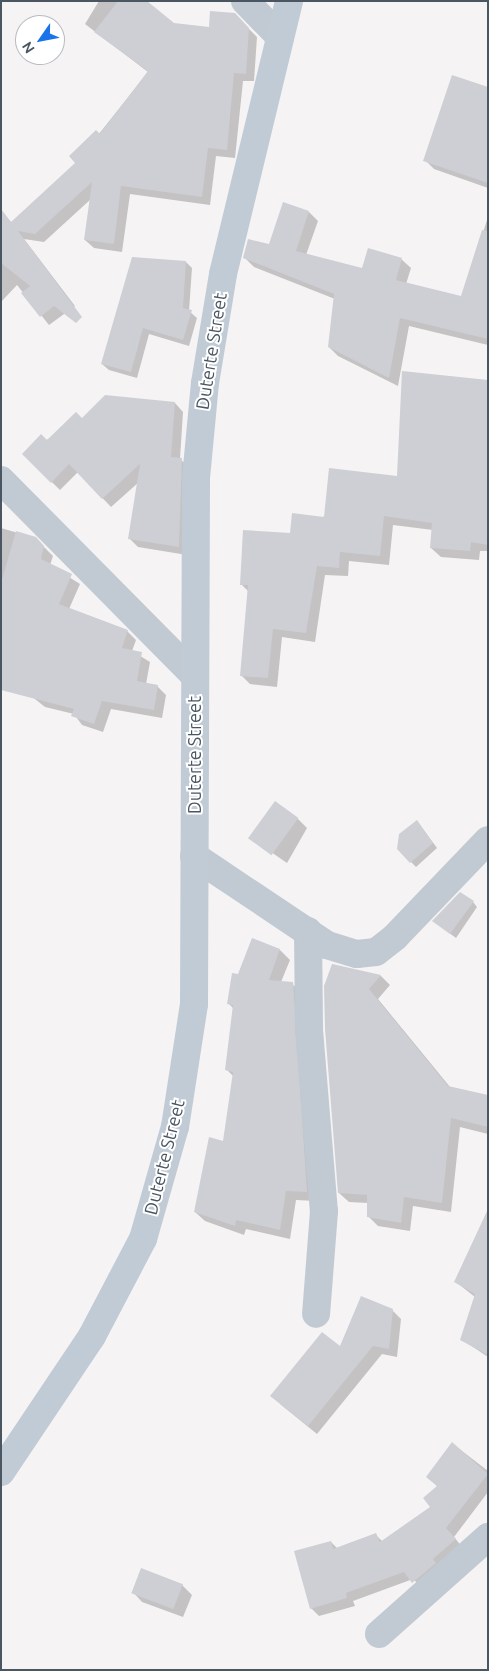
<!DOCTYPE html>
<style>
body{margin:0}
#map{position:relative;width:489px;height:1671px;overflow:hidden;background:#f5f3f3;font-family:Ubuntu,sans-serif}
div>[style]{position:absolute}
.shadow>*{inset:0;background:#0003}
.building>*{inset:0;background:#cdcfd5;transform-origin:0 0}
.minor>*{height:28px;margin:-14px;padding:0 14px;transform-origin:14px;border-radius:14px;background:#c1cad2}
.secondary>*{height:28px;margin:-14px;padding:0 14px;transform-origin:14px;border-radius:14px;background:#c1cbd6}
span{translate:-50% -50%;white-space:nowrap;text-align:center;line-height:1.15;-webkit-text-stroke:4px #fff;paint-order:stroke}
.street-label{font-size:18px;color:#4a5661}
.frame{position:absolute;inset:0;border:2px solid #4a5661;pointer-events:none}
.north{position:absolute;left:15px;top:15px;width:50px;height:50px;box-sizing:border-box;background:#fff;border:1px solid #b7bbc0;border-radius:50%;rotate:237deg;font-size:14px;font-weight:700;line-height:20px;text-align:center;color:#4a5661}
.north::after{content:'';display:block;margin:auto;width:18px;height:22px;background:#1a73e8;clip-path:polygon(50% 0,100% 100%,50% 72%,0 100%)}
</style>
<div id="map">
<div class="shadow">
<i style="clip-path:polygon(99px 1px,145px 1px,174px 24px,210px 29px,234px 14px,257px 37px,254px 81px,243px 81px,235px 158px,216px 156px,210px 205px,130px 194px,122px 252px,94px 248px,85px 240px,91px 199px,44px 242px,24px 239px,75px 306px,49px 325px,17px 285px,1px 302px,1px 211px,12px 223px,76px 163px,148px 72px,85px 24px)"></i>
<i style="clip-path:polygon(488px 89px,488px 188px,434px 169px,425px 160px)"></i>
<i style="clip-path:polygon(309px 212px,318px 221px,306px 255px,363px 270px,401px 259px,411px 268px,406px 284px,462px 298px,488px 217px,488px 345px,409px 326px,398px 386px,338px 356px,329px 347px,335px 299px,254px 267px,244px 257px,270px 246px)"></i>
<i style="clip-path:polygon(186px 262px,192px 268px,189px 311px,197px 318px,189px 346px,149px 334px,137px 378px,109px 370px,102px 364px)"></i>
<i style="clip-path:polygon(488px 381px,488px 551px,480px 551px,479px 560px,441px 557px,431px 548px,433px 530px,393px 525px,389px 565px,349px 561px,348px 576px,325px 575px,315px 642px,282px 637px,277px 687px,250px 684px,241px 675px,249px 592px,241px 584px,291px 534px,398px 477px)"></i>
<i style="clip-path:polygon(175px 403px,183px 412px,180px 459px,190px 468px,187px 555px,138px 547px,129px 538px,139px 482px,111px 507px,78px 472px,60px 490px,23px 454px,82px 419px)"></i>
<i style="clip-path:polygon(1px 528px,35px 538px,53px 556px,50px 565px,80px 584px,69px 609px,127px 631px,136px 640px,132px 651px,150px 662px,146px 684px,157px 686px,166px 695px,162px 718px,111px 709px,103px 732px,82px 725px,74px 714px,45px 707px,1px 672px)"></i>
<i style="clip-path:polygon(297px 818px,307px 828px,287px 863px,255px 841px)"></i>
<i style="clip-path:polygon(417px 821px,437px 848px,416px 867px,398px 849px)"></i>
<i style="clip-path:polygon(473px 902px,477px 907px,456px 938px,433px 921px)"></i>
<i style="clip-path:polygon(253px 939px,280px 950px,290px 960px,281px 982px,292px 984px,302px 993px,316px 1201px,296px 1200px,290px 1239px,246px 1229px,244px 1235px,205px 1221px,195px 1212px,224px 1143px,234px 1077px,226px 1069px,234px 1009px,229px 1004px)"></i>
<i style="clip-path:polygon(333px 965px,381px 976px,390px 985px,378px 999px,450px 1087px,488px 1097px,488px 1134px,460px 1127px,451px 1212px,413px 1206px,410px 1231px,378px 1226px,368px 1216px,368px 1203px,349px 1202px,339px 1193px)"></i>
<i style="clip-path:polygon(488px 1214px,488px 1357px,461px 1339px,475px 1297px,456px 1282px)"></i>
<i style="clip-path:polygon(392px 1310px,401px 1319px,397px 1357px,382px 1354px,317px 1434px,280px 1404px)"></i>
<i style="clip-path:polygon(453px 1444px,488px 1471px,488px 1492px,454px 1537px,463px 1548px,424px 1589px,413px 1579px,353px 1601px,355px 1606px,319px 1616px,311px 1608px,331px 1542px,338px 1549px,376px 1535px,383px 1542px,432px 1507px,438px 1487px,428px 1477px)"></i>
<i style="clip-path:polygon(182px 1585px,192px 1595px,183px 1617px,142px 1602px,133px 1592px)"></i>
</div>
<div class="building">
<i style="clip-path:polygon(118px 1px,147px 1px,174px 23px,209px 27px,210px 11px,235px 13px,249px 28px,246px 74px,234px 73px,227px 150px,208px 148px,202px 197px,121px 186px,114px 244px,84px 240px,92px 182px,35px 234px,18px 231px,82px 317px,76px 323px,54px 306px,40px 317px,21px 293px,30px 286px,1px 263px,1px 209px,11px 222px,75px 163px,69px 156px,96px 130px,100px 134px,148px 71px,94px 32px)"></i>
<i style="clip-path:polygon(452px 75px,488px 87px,488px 183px,423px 161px)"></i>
<i style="clip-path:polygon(283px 202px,309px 211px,296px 251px,362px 268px,368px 248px,402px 258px,396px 280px,461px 296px,482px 230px,488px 231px,488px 339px,400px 318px,389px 378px,328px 347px,334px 294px,243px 258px,248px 239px,269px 244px)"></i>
<i style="clip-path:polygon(132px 257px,186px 261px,183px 308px,192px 310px,183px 340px,143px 328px,131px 372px,101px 364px)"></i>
<i style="clip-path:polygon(402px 371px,488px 380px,488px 545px,471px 542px,470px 551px,430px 548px,432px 523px,384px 516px,380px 556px,340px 552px,339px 568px,317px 566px,306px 633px,273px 629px,268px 678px,240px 676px,248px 585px,240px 585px,243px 530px,290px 533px,292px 513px,324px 517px,329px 468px,397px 476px)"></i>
<i style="clip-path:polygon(105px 395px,175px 402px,171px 457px,182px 458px,179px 547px,128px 539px,140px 464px,102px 499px,69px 464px,51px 483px,22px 454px,41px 434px,47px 440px,76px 412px,82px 418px)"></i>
<i style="clip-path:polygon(16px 531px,36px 537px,44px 546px,41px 559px,72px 574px,59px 604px,128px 630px,122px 648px,142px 652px,137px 681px,158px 685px,154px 710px,102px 701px,94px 724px,71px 716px,74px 709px,1px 690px,1px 583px)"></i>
<i style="left:275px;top:801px;width:29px;height:46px;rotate:36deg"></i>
<i style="clip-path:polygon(417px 820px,433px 843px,410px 863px,397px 849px,399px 834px)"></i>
<i style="clip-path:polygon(460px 892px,474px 901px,450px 934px,432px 921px)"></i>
<i style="clip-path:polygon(252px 938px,280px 949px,269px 980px,293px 982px,307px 1192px,286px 1191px,280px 1230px,236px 1220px,235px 1226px,194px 1212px,209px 1137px,223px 1141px,233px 1072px,225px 1070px,233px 1005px,227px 1004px,232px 973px,238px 974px)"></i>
<i style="clip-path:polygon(332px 964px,381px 975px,369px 989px,448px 1086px,488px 1095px,488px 1127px,451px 1118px,442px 1203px,404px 1197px,401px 1223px,367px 1217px,367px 1195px,338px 1193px,325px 1029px,324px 986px)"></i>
<i style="clip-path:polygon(488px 1209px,488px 1355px,460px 1340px,475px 1294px,454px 1282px)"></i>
<i style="clip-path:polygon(361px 1296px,393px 1309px,389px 1349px,373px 1346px,308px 1426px,270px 1396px,322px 1332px,340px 1346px)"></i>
<i style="clip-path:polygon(452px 1442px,488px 1474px,446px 1528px,456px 1539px,433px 1559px,436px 1563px,412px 1583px,404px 1572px,346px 1593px,347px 1598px,310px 1609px,294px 1551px,331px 1541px,333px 1549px,376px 1533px,380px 1542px,430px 1507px,423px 1498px,437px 1486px,426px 1477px)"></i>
<i style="left:141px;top:1568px;width:45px;height:27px;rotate:21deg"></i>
</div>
<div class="minor">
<i style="left:245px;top:1px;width:50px;rotate:45.8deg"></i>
<i style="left:1px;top:480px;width:276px;rotate:45.3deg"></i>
<i style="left:194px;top:856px;width:160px;rotate:33.8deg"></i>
<i style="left:327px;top:945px;width:31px;rotate:17deg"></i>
<i style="left:357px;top:954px;width:19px;rotate:-6deg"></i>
<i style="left:376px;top:952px;width:24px;rotate:-38deg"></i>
<i style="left:395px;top:937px;width:134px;rotate:-46.2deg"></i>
<i style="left:308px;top:931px;width:99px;rotate:89.4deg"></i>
<i style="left:309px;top:1030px;width:182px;rotate:85.3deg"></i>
<i style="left:324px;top:1211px;width:103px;rotate:94.4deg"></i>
<i style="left:379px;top:1634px;width:146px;rotate:-41.7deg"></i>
</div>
<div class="secondary">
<i style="left:1px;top:1472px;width:164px;rotate:-56.2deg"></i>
<i style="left:92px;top:1336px;width:110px;rotate:-62.3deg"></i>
<i style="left:143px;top:1239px;width:116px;rotate:-74.1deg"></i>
<i style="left:175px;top:1127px;width:124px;rotate:-81.2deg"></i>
<i style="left:194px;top:1004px;width:526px;rotate:-89.78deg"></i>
<i style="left:196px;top:478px;width:95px;rotate:-84.6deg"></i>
<i style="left:205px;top:383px;width:110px;rotate:-80.6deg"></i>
<i style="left:223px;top:274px;width:281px;rotate:-76.4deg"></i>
</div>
<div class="street-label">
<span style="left:211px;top:351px;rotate:-81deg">Duterte Street</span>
<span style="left:194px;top:755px;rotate:-90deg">Duterte Street</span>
<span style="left:164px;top:1157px;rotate:-76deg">Duterte Street</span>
</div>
<div class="frame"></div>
<div class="north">N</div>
</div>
